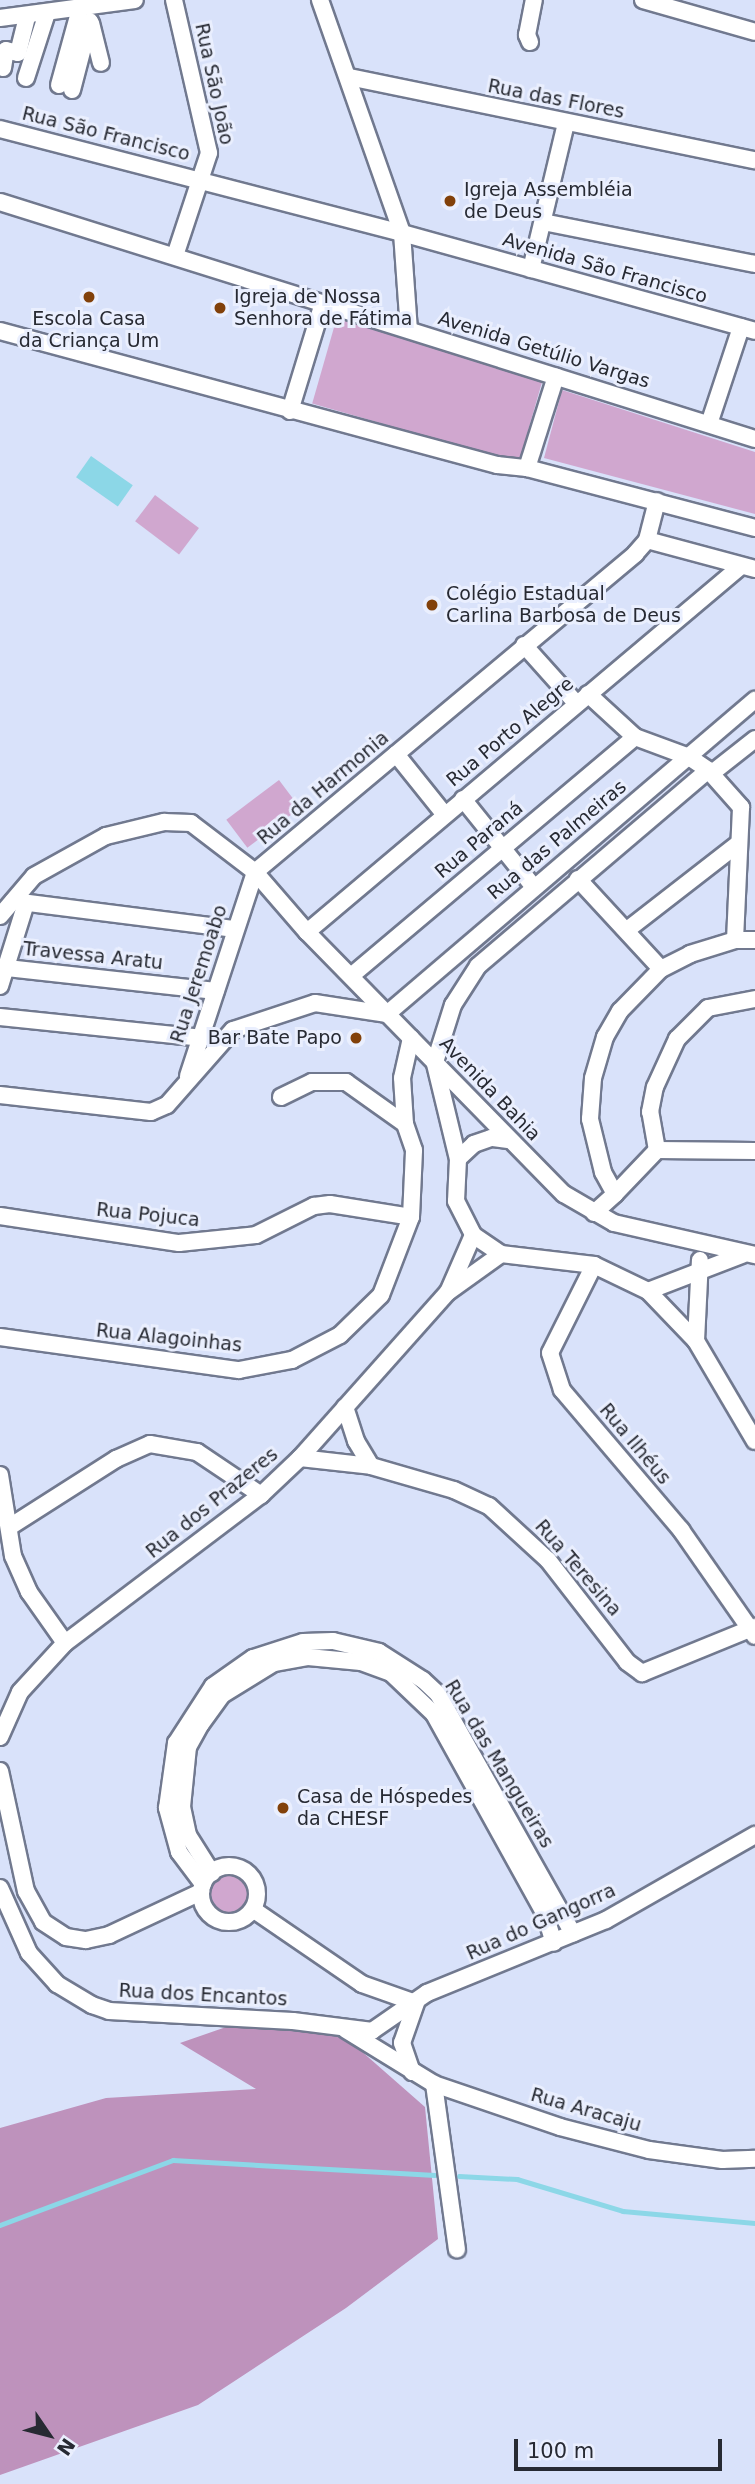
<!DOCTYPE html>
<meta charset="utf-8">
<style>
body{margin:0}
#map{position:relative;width:755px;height:2484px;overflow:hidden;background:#d9e2fa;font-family:"DejaVu Sans",sans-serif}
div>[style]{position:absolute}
.green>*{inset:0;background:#d0a7cf;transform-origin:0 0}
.round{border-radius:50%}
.forest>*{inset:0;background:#be92bc}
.water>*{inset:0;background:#8cd7e7;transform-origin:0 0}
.stream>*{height:4.5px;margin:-2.25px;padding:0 2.25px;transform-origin:2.25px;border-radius:2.25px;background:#8cd7e7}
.roads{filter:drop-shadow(2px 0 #71798f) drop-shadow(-2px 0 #71798f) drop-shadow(0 2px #71798f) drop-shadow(0 -2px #71798f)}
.minor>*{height:16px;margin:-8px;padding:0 8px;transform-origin:8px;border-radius:8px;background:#fff}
.minor>.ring{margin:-8px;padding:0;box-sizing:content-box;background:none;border:16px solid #fff;border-radius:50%}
.dots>*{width:19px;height:19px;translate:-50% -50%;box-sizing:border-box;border:4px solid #eaeffe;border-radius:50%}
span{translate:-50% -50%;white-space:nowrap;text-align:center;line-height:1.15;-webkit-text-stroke:6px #eaeffe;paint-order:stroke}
.street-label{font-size:19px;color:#272a33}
.poi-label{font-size:19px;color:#272a33}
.left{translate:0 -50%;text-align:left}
.right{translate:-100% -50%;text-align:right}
.north{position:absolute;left:14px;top:2400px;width:70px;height:70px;-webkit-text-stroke:5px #eaeffe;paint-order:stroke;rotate:125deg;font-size:19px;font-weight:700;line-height:28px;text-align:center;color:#272a33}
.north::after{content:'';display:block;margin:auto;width:24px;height:32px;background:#272a33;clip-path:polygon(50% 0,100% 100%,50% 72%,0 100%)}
.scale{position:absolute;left:514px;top:2439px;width:208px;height:32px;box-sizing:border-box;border:4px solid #272a33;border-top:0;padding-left:9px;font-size:21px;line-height:24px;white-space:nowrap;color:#272a33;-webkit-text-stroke:5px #eaeffe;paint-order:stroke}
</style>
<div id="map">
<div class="green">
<i style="left:337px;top:317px;width:215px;height:90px;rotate:16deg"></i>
<i style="clip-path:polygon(562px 390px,755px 452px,755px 514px,544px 458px)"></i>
<i style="left:155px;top:495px;width:55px;height:33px;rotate:37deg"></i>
<i style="left:279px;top:780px;width:35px;height:66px;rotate:53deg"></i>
<i class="round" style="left:204px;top:1870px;width:50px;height:50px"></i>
</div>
<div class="forest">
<i style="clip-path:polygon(229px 2026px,335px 2028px,425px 2107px,438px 2239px,346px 2308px,198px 2405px,0 2475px,0 2128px,106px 2098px,256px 2089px,180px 2043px)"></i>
</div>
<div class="water">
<i style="left:91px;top:456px;width:51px;height:26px;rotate:35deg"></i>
</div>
<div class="stream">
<i style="left:459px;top:2176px;width:58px;rotate:3deg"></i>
<i style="left:517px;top:2179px;width:111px;rotate:16.8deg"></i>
<i style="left:623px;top:2211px;width:133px;rotate:5.2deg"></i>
<i style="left:0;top:2225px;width:185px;rotate:-20.6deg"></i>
<i style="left:173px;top:2160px;width:262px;rotate:3.3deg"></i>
</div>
<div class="roads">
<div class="minor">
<i style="left:174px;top:0;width:157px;rotate:77.1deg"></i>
<i style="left:209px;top:153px;width:108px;rotate:108.3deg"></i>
<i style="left:320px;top:0;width:247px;rotate:70.6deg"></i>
<i style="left:402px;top:233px;width:97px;rotate:85.9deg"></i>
<i style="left:643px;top:0;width:116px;rotate:15.9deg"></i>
<i style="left:0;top:18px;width:136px;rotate:-7.6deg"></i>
<i style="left:91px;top:23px;width:41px;rotate:76deg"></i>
<i style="left:530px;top:42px;width:8px;rotate:-113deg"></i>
<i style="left:527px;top:35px;width:36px;rotate:-79deg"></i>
<i style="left:3px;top:68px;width:18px;rotate:-81deg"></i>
<i style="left:6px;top:50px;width:12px;rotate:14deg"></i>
<i style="left:18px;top:53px;width:37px;rotate:-76deg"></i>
<i style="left:349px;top:77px;width:414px;rotate:11.6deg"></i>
<i style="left:26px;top:78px;width:65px;rotate:-72.1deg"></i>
<i style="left:59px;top:85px;width:79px;rotate:-74.6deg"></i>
<i style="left:72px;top:90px;width:71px;rotate:-75.4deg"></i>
<i style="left:0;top:129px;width:415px;rotate:14.5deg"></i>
<i style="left:402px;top:233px;width:366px;rotate:15.5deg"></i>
<i style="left:0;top:202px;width:791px;rotate:17.43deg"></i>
<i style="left:543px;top:222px;width:216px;rotate:11.2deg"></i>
<i style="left:531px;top:269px;width:150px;rotate:-76.5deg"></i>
<i style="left:0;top:331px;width:515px;rotate:15.09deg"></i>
<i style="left:497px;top:465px;width:30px;rotate:6deg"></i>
<i style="left:527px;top:468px;width:236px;rotate:14.7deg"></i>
<i style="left:290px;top:411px;width:113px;rotate:-73deg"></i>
<i style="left:709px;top:424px;width:102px;rotate:-71.7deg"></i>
<i style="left:527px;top:468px;width:96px;rotate:-72.5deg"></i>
<i style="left:647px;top:540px;width:112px;rotate:15deg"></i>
<i style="left:524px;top:645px;width:79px;rotate:48.1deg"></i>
<i style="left:588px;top:694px;width:64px;rotate:42.5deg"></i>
<i style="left:635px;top:737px;width:58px;rotate:20.3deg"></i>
<i style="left:689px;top:757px;width:23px;rotate:34deg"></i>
<i style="left:708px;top:770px;width:50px;rotate:48.3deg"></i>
<i style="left:396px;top:754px;width:77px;rotate:51.3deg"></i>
<i style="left:712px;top:773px;width:55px;rotate:-38.3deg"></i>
<i style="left:463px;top:799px;width:112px;rotate:51.2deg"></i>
<i style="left:255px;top:872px;width:496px;rotate:-39.9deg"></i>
<i style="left:635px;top:554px;width:18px;rotate:-49deg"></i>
<i style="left:647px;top:540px;width:40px;rotate:-75.6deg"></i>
<i style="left:578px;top:879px;width:122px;rotate:47.3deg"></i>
<i style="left:13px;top:901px;width:224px;rotate:7.2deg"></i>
<i style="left:0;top:916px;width:52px;rotate:-49.6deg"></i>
<i style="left:34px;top:876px;width:82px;rotate:-29.1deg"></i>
<i style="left:106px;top:836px;width:60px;rotate:-13.6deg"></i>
<i style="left:164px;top:822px;width:27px;rotate:2deg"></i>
<i style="left:191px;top:823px;width:81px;rotate:37.4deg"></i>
<i style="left:255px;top:872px;width:79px;rotate:49.1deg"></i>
<i style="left:307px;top:932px;width:367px;rotate:45.6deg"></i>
<i style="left:564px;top:1194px;width:58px;rotate:30.1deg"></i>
<i style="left:614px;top:1223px;width:145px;rotate:12.8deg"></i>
<i style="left:627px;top:930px;width:140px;rotate:-37.8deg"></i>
<i style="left:307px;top:932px;width:566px;rotate:-40.13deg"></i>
<i style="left:735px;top:940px;width:133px;rotate:-87.4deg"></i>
<i style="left:7px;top:968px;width:210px;rotate:6.3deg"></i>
<i style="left:351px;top:976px;width:371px;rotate:-40.1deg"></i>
<i style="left:0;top:986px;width:84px;rotate:-72.6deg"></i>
<i style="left:0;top:1017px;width:204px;rotate:5.9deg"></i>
<i style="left:435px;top:1062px;width:60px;rotate:-72.5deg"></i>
<i style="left:453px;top:1005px;width:46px;rotate:-57.3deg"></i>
<i style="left:478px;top:966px;width:302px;rotate:-40.4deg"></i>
<i style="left:435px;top:1064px;width:98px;rotate:76.4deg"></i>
<i style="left:188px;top:1076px;width:215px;rotate:-71.8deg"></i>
<i style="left:0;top:1095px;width:152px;rotate:6.4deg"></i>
<i style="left:151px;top:1112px;width:17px;rotate:-24deg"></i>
<i style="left:167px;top:1105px;width:100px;rotate:-48.7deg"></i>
<i style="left:233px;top:1030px;width:86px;rotate:-18.2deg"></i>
<i style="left:315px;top:1003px;width:73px;rotate:8.7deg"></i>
<i style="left:387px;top:1014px;width:484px;rotate:-40.5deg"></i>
<i style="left:281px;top:1097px;width:34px;rotate:-26deg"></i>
<i style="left:312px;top:1082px;width:34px"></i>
<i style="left:346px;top:1082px;width:72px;rotate:35.4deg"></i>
<i style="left:508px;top:1140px;width:17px;rotate:-173deg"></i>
<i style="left:491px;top:1138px;width:18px;rotate:161deg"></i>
<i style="left:474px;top:1144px;width:22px;rotate:137deg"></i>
<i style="left:458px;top:1159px;width:42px;rotate:92.7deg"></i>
<i style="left:456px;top:1201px;width:38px;rotate:63deg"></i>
<i style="left:473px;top:1235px;width:34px;rotate:34deg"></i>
<i style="left:501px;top:1254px;width:94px;rotate:6.7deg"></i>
<i style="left:594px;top:1265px;width:60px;rotate:25.7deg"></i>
<i style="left:648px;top:1291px;width:69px;rotate:46.2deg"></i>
<i style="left:696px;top:1341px;width:116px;rotate:59.5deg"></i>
<i style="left:657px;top:1150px;width:39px;rotate:-100deg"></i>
<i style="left:650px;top:1112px;width:25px;rotate:-79deg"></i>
<i style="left:655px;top:1087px;width:53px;rotate:-65.4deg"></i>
<i style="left:677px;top:1039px;width:44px;rotate:-45deg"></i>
<i style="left:708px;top:1008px;width:48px;rotate:-10.8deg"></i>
<i style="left:657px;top:1150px;width:98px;rotate:0.6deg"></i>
<i style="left:615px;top:1194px;width:61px;rotate:-46.3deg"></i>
<i style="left:594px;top:1213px;width:28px;rotate:-42deg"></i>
<i style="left:615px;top:1194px;width:25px;rotate:-119deg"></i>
<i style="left:603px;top:1172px;width:55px;rotate:-103.8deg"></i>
<i style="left:590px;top:1119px;width:41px;rotate:-85.8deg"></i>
<i style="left:593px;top:1078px;width:43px;rotate:-73.7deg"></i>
<i style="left:605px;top:1037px;width:30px;rotate:-60deg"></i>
<i style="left:620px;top:1011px;width:59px;rotate:-45.7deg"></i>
<i style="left:661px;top:969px;width:33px;rotate:-27deg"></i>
<i style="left:690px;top:954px;width:47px;rotate:-17.3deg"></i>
<i style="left:735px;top:940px;width:20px"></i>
<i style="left:0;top:1216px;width:181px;rotate:8.6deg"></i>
<i style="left:179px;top:1243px;width:77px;rotate:-5.9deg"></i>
<i style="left:256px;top:1235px;width:65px;rotate:-26.6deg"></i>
<i style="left:314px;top:1206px;width:16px;rotate:-7deg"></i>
<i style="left:330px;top:1204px;width:82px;rotate:9.1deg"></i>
<i style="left:594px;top:1265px;width:98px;rotate:116.6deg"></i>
<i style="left:550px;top:1353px;width:39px;rotate:72deg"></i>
<i style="left:562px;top:1390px;width:184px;rotate:49.6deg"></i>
<i style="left:681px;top:1530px;width:129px;rotate:55.1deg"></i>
<i style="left:449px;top:1290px;width:60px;rotate:-66.4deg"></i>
<i style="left:648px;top:1291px;width:101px;rotate:-21deg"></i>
<i style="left:0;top:1337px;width:241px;rotate:7.9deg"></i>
<i style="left:239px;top:1370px;width:54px;rotate:-10.7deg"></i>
<i style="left:292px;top:1360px;width:54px;rotate:-27.5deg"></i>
<i style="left:340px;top:1335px;width:57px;rotate:-44.3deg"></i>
<i style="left:381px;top:1295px;width:84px;rotate:-69deg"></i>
<i style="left:411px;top:1217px;width:67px;rotate:-87.4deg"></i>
<i style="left:414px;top:1150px;width:28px;rotate:-109deg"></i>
<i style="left:405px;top:1124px;width:46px;rotate:-93.7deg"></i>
<i style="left:402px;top:1078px;width:41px;rotate:-77.3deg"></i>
<i style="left:696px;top:1341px;width:81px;rotate:-87.2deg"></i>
<i style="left:345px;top:1407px;width:36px;rotate:72deg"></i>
<i style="left:356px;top:1441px;width:29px;rotate:59deg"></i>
<i style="left:300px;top:1458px;width:71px;rotate:6.4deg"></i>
<i style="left:371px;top:1466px;width:86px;rotate:16.1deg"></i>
<i style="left:454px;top:1490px;width:38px;rotate:25deg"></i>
<i style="left:489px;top:1506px;width:80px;rotate:42.5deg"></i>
<i style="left:548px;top:1560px;width:129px;rotate:52.2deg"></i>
<i style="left:627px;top:1662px;width:19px;rotate:36deg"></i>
<i style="left:642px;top:1673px;width:122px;rotate:-22.2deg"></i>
<i style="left:0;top:1475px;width:82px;rotate:80.9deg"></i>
<i style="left:13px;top:1556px;width:39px;rotate:66deg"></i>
<i style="left:29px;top:1592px;width:62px;rotate:54.8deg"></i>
<i style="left:11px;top:1526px;width:125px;rotate:-32.5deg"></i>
<i style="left:116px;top:1459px;width:37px;rotate:-24deg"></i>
<i style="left:150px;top:1444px;width:48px;rotate:9.7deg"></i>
<i style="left:197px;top:1452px;width:77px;rotate:33.9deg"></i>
<i style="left:0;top:1737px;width:49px;rotate:-66deg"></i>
<i style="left:20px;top:1692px;width:67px;rotate:-47.4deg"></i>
<i style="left:65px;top:1643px;width:246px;rotate:-37.1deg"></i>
<i style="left:261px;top:1495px;width:54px;rotate:-43.5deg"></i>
<i style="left:300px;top:1458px;width:222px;rotate:-48.3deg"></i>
<i style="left:448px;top:1292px;width:65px;rotate:-35.6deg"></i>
<i style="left:0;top:1771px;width:123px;rotate:77.8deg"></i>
<i style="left:26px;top:1891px;width:35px;rotate:61deg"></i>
<i style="left:43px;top:1922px;width:27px;rotate:33deg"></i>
<i style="left:66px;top:1937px;width:20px;rotate:9deg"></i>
<i style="left:86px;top:1940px;width:24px;rotate:-12deg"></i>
<i style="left:109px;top:1935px;width:102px;rotate:-25.1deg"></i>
<i class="ring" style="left:201px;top:1866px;width:40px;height:40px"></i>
<i style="left:212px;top:1873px;width:45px;rotate:-122.3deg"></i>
<i style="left:188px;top:1835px;width:29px;rotate:-102deg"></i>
<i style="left:182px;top:1807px;width:60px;rotate:-84.3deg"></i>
<i style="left:188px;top:1747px;width:26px;rotate:-61deg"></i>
<i style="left:201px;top:1724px;width:36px;rotate:-54deg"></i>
<i style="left:222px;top:1695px;width:61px;rotate:-31.6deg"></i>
<i style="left:274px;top:1663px;width:35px;rotate:-10deg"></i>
<i style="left:308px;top:1657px;width:53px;rotate:5.4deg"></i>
<i style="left:361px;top:1662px;width:32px;rotate:20deg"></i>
<i style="left:391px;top:1673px;width:59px;rotate:43.6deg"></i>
<i style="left:434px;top:1714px;width:229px;rotate:61deg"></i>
<i style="left:545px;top:1914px;width:30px;rotate:73deg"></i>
<i style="left:203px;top:1884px;width:40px;rotate:-127deg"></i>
<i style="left:179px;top:1852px;width:46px;rotate:-105.3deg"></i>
<i style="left:167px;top:1808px;width:66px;rotate:-82.1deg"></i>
<i style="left:176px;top:1743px;width:68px;rotate:-57deg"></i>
<i style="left:213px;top:1686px;width:49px;rotate:-35deg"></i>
<i style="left:253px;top:1658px;width:52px;rotate:-17.7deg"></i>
<i style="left:303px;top:1642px;width:30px;rotate:-2deg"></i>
<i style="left:333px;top:1641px;width:47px;rotate:13.4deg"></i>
<i style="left:379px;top:1652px;width:52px;rotate:32.5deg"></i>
<i style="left:423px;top:1680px;width:21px;rotate:43deg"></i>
<i style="left:438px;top:1694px;width:275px;rotate:60.6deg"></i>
<i style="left:0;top:1888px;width:71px;rotate:66deg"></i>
<i style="left:29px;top:1953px;width:42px;rotate:47.9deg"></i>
<i style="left:57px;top:1984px;width:41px;rotate:31deg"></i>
<i style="left:92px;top:2005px;width:18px;rotate:19deg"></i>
<i style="left:109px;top:2011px;width:184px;rotate:3.1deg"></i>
<i style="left:293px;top:2021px;width:80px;rotate:7.2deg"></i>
<i style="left:372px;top:2031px;width:67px;rotate:-34.6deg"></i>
<i style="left:427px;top:1993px;width:193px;rotate:-22.2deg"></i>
<i style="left:606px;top:1920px;width:172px;rotate:-29.7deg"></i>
<i style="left:254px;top:1910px;width:131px;rotate:34.4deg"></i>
<i style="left:362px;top:1984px;width:57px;rotate:19.4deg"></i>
<i style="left:346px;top:2030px;width:103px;rotate:31.5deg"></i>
<i style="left:434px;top:2084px;width:133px;rotate:18.8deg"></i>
<i style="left:560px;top:2127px;width:92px;rotate:14.5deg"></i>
<i style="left:649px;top:2150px;width:74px;rotate:7.8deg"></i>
<i style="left:722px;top:2160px;width:33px;rotate:-2deg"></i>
<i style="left:412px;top:2072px;width:31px;rotate:-109deg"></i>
<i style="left:402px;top:2043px;width:42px;rotate:-70.7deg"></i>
<i style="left:434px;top:2084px;width:167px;rotate:82.1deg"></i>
</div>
</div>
<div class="dots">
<i style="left:450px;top:201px;background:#82410a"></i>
<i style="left:89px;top:297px;background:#82410a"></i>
<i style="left:220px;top:308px;background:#82410a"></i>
<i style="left:432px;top:605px;background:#82410a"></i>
<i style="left:356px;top:1038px;background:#82410a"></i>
<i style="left:283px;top:1808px;background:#82410a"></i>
</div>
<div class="street-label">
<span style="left:214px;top:84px;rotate:78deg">Rua São João</span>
<span style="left:556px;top:99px;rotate:11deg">Rua das Flores</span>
<span style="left:106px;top:134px;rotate:14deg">Rua São Francisco</span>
<span style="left:605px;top:268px;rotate:16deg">Avenida São Francisco</span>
<span style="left:544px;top:350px;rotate:17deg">Avenida Getúlio Vargas</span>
<span style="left:510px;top:732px;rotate:-40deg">Rua Porto Alegre</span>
<span style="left:323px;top:788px;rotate:-40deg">Rua da Harmonia</span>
<span style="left:479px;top:840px;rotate:-40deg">Rua Paraná</span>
<span style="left:557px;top:840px;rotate:-40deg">Rua das Palmeiras</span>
<span style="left:93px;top:956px;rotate:6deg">Travessa Aratu</span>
<span style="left:199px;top:974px;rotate:-72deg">Rua Jeremoabo</span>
<span style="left:490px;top:1089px;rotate:46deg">Avenida Bahia</span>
<span style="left:148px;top:1215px;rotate:6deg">Rua Pojuca</span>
<span style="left:169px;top:1338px;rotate:6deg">Rua Alagoinhas</span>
<span style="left:635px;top:1444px;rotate:50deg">Rua Ilhéus</span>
<span style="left:212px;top:1503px;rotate:-39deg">Rua dos Prazeres</span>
<span style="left:578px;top:1568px;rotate:49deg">Rua Teresina</span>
<span style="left:499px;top:1764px;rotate:59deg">Rua das Mangueiras</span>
<span style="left:541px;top:1922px;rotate:-24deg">Rua do Gangorra</span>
<span style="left:203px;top:1995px;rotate:3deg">Rua dos Encantos</span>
<span style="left:586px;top:2110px;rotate:16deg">Rua Aracaju</span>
</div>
<div class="poi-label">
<span class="left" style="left:464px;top:201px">Igreja Assembléia<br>de Deus</span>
<span class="left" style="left:234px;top:308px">Igreja de Nossa<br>Senhora de Fátima</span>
<span style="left:89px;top:330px">Escola Casa<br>da Criança Um</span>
<span class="left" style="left:446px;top:605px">Colégio Estadual<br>Carlina Barbosa de Deus</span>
<span class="right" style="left:342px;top:1038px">Bar Bate Papo</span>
<span class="left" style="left:297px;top:1808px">Casa de Hóspedes<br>da CHESF</span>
</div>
<div class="north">N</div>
<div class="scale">100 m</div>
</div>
